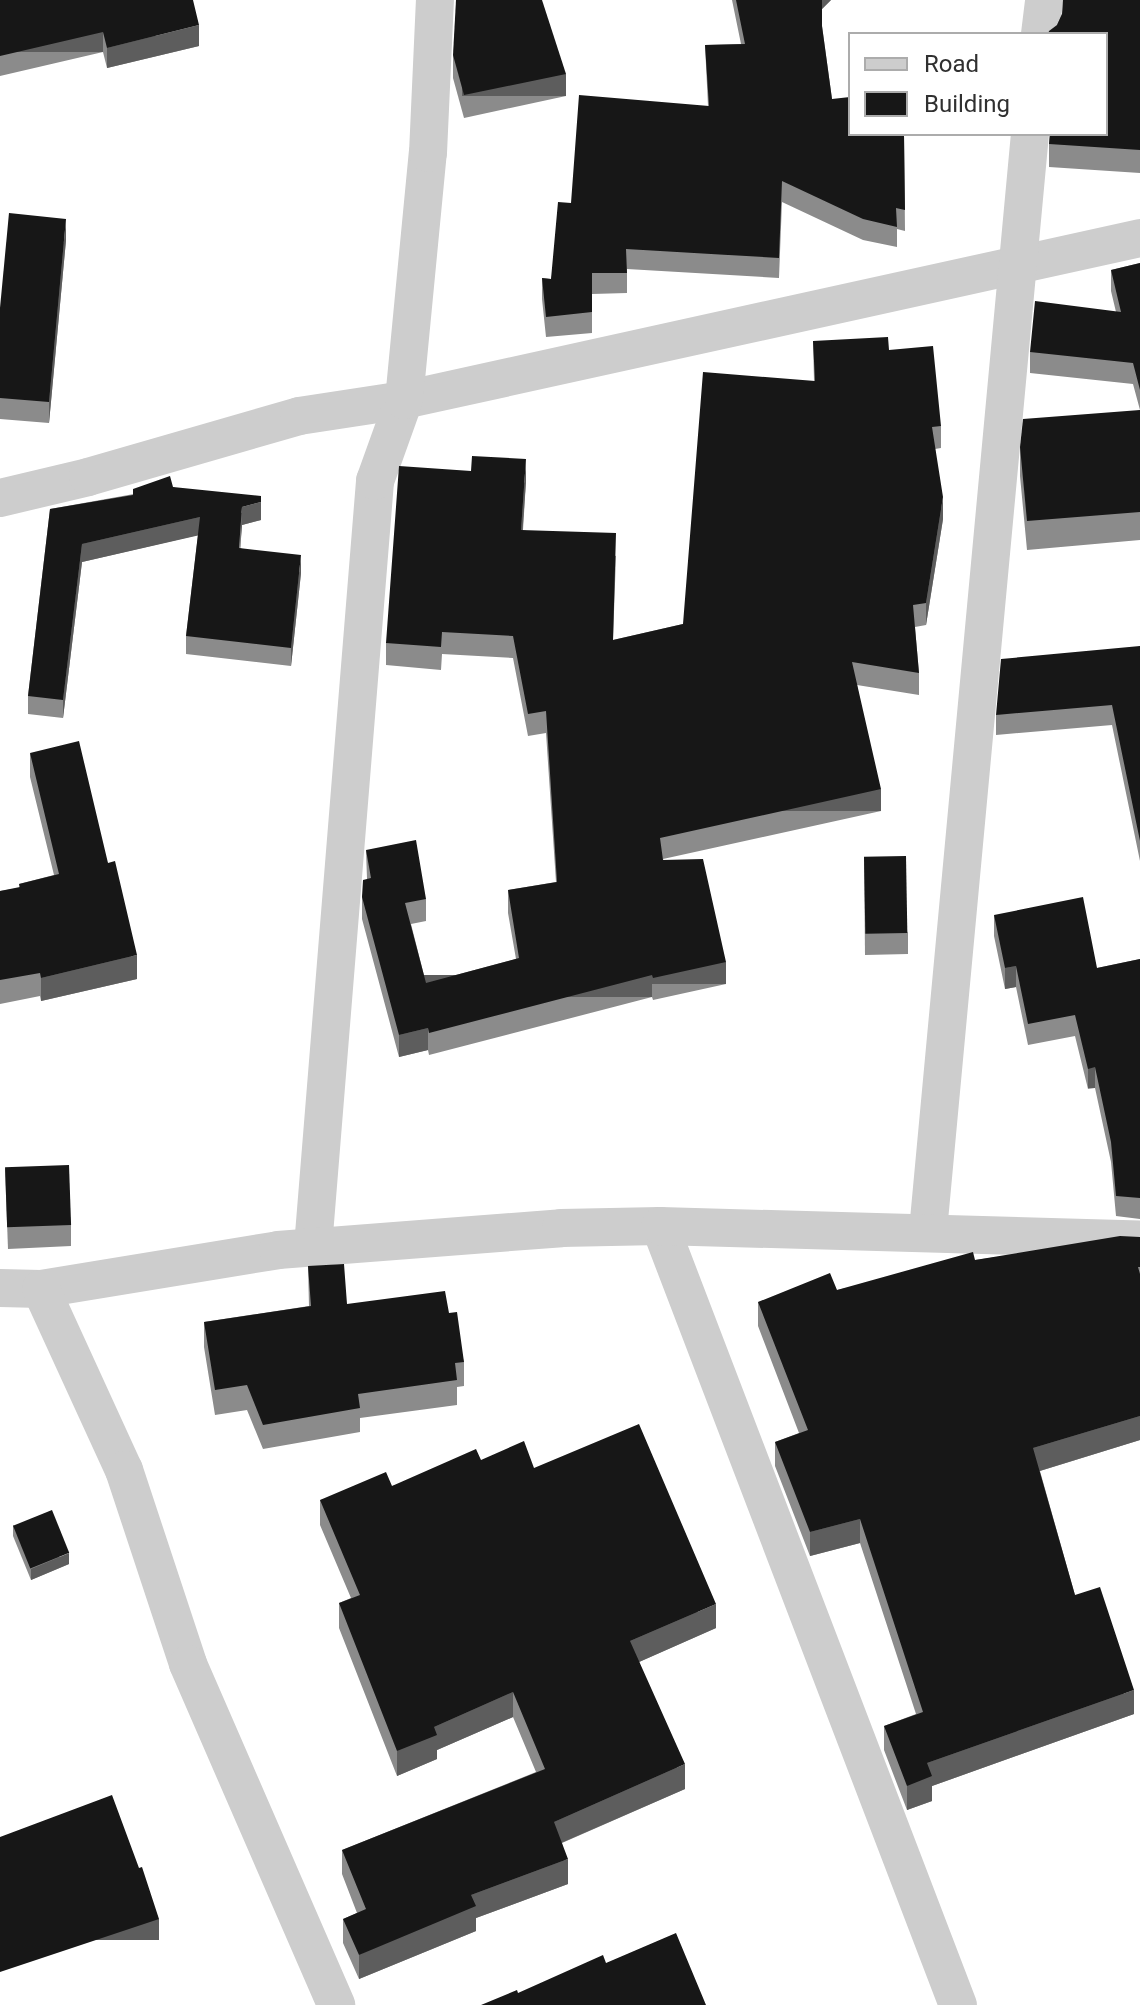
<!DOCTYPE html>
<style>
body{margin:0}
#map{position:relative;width:1140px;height:2005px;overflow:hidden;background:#fff;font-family:Roboto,sans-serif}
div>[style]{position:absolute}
.street>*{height:38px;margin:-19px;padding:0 19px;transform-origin:19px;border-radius:19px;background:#cdcdcd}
.wall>*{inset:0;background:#8b8b8b}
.shaded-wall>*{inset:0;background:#5d5d5d;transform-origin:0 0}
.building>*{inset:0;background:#171717;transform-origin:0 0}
span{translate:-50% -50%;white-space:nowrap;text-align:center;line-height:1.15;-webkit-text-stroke:8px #fff;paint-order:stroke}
.legend{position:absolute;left:848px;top:32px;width:260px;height:104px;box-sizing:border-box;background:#fff;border:2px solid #acacac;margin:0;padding:10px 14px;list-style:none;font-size:24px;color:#303030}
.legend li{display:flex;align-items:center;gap:16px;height:40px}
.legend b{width:40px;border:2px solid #acacac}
</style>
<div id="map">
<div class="street">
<i style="left:1040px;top:34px;width:34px;rotate:-83deg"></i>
<i style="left:0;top:498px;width:90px;rotate:-13.4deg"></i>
<i style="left:88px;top:477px;width:220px;rotate:-16.1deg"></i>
<i style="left:299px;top:416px;width:106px;rotate:-8.7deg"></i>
<i style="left:404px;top:400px;width:754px;rotate:-12.41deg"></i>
<i style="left:660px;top:1226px;width:834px;rotate:69.07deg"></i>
<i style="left:928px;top:1231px;width:1102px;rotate:-84.69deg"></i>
<i style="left:313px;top:1247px;width:769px;rotate:-85.37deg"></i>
<i style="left:375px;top:481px;width:86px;rotate:-70.3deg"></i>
<i style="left:404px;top:400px;width:248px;rotate:-84.5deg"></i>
<i style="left:428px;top:153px;width:153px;rotate:-87.4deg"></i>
<i style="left:0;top:1288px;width:41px;rotate:1.4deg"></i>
<i style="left:41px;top:1289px;width:240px;rotate:-9.3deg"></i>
<i style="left:278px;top:1250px;width:284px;rotate:-4.4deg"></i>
<i style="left:561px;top:1228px;width:99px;rotate:-1.2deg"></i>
<i style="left:660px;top:1226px;width:480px;rotate:1.6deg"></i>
<i style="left:41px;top:1289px;width:199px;rotate:65.4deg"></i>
<i style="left:124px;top:1470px;width:204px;rotate:71.7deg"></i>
<i style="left:188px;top:1664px;width:372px;rotate:66.5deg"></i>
</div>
<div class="wall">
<i style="clip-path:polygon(0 0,199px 46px,107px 68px,103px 52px,0 76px)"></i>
<i style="clip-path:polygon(732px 0,831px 0,822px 9px,822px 26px,832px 99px,904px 134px,905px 231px,897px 229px,897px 247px,863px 240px,782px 202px,779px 278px,627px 269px,627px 293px,592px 294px,592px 333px,546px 337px,542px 299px,542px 278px,551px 279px,571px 203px,708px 106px,705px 45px,741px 44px)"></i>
<i style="clip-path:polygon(1140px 0,1140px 173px,1049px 167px,1049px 144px,1057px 25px,1062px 14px)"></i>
<i style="clip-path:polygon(453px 55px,566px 96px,464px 118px,453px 78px)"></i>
<i style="clip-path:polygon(66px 240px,49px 423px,0 419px,0 308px)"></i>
<i style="clip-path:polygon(1140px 263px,1140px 540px,1027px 550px,1020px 476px,1020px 447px,1140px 410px,1133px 384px,1030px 373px,1030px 352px,1116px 312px,1111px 291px,1111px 270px)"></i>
<i style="clip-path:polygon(813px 341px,889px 350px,941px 426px,941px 448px,935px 449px,943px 519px,926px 625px,915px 627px,919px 673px,919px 695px,857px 685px,881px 811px,663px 859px,726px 984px,653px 1000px,652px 997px,429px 1055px,428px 1050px,399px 1057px,362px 919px,362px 897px,367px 879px,366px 850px,426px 899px,426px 921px,411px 924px,426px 983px,516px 959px,508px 913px,508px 890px,556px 882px,546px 733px,528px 736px,513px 658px,442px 654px,441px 670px,386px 665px,386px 643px,526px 481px,523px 530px,616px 556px,613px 640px,683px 624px,814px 381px)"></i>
<i style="clip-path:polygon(173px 487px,261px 520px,242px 525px,240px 548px,301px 573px,291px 666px,186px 654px,186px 636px,198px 535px,82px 562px,63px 718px,28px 714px,28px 696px,50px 509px)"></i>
<i style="clip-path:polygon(1140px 646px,1140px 861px,1112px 725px,996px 735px,996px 715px)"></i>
<i style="clip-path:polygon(30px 753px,108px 863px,137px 979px,41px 1001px,40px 996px,0 1004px,0 891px,19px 888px,19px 884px,54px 875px,30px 777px)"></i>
<i style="clip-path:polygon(864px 857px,908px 933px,908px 954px,865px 955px)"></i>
<i style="clip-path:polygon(994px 915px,1097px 968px,1140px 959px,1140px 1219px,1116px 1216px,1111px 1162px,1095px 1088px,1088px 1089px,1075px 1036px,1028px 1045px,1016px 987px,1005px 989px,994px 936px)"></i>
<i style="clip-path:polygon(5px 1168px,71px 1225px,71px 1246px,8px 1249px)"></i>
<i style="clip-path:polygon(1140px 1237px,1140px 1440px,1040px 1471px,1075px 1595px,1134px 1714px,932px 1786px,932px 1801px,907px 1810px,884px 1750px,884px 1726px,916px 1714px,860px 1543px,810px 1556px,775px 1466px,775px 1442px,799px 1433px,758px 1326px,758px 1302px,837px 1290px,975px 1260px)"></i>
<i style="clip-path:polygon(308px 1266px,347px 1304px,449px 1313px,464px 1362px,464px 1386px,457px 1387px,457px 1405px,360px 1418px,360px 1432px,263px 1449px,247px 1410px,215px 1415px,204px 1347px,204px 1322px,309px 1306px)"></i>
<i style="clip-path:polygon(481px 1460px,534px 1468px,716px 1628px,639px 1662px,685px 1789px,562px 1843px,568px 1884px,476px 1918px,476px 1931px,359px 1979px,343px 1943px,343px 1919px,357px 1913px,342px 1874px,342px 1850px,536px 1772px,513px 1717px,437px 1750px,437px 1759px,397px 1776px,339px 1628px,339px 1603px,351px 1598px,320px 1525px,320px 1500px,392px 1486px)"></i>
<i style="clip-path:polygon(13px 1525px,69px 1564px,31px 1580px,13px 1536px)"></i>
</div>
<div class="shaded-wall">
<i style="clip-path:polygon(822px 0,831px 0,822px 9px)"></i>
<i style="clip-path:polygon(199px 25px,199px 46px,107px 68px,107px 48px)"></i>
<i style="left:103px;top:32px;width:20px;height:106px;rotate:90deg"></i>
<i style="left:566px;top:74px;width:22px;height:104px;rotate:90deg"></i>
<i style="clip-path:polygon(66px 219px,66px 240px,49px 423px,49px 402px)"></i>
<i style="clip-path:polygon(526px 459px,526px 481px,521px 552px,521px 530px)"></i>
<i style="clip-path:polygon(943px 497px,943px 519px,926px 625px,926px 603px)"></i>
<i style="clip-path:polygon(261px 502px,261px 520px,242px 525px,239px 566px,242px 507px)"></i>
<i style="clip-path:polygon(200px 517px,200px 535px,82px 562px,63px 718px,63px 700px,82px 544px)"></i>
<i style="clip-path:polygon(301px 555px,301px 573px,291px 666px,291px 648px)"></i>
<i style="left:881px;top:789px;width:22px;height:226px;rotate:90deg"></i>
<i style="clip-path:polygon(137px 955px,137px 979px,41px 1001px,41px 978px)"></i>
<i style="left:726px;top:962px;width:22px;height:75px;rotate:90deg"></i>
<i style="clip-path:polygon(1016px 966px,1016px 987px,1005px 989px,1005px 968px)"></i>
<i style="left:652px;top:975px;width:22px;height:230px;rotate:90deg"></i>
<i style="clip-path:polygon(428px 1028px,428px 1050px,399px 1057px,399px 1035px)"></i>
<i style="left:1095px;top:1067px;width:21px;height:7px;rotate:90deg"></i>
<i style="clip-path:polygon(1140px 1416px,1140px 1440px,1033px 1473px,1033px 1448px)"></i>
<i style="clip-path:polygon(860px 1519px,860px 1543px,810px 1556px,810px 1532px)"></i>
<i style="clip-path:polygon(69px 1553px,69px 1564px,31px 1580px,31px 1569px)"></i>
<i style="clip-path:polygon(716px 1604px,716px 1628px,630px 1666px,630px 1641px)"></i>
<i style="clip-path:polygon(1134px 1690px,1134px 1714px,932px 1786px,932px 1801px,907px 1810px,907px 1786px,927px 1763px)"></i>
<i style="clip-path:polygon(513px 1692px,513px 1717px,437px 1750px,437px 1759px,397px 1776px,397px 1751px,434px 1727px)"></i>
<i style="clip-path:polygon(685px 1764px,685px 1789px,554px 1846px,554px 1822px)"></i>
<i style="clip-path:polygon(568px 1859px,568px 1884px,476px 1918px,476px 1931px,359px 1979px,359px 1955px,471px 1895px)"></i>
<i style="left:159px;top:1919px;width:21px;height:168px;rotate:90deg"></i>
</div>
<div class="building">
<i style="clip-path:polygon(0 0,193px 0,199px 25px,107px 48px,103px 32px,0 56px)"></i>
<i style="clip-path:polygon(456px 0,542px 0,566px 74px,464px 95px,453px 55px)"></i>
<i style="clip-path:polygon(736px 0,822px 0,822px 26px,832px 99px,850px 97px,850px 134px,904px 134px,905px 210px,896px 208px,897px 227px,863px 219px,782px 181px,779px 258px,626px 249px,627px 273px,592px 273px,592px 312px,546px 317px,542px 278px,551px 279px,558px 202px,571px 203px,579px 95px,709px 106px,705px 45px,745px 44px)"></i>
<i style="clip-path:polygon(1063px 0,1140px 0,1140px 150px,1049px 144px,1050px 134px,1106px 134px,1106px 34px,1048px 34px,1049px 31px,1057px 25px,1062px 14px)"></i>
<i style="clip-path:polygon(9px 213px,66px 219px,49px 402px,0 398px,0 308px)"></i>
<i style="clip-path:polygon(1140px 263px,1140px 390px,1133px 363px,1030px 352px,1035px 301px,1121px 312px,1111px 270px)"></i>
<i style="clip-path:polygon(888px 337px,889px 350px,933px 346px,941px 426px,932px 427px,943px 497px,926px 603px,913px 605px,919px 673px,852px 662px,881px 789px,660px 838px,663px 860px,703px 859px,726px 962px,653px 978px,652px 975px,429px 1033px,428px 1028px,399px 1035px,362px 897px,363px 880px,371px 878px,366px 850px,416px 840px,426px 899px,405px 903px,426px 983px,519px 958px,508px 890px,557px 882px,546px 711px,528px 714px,513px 636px,442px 632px,441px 647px,386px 643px,399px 466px,471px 471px,472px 456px,526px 459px,521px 530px,616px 533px,613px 640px,683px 624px,703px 372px,815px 381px,813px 341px)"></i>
<i style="clip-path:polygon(1140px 410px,1140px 512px,1027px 521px,1020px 447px,1023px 419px)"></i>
<i style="clip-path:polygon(170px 476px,173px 487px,261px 496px,261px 502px,242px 507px,239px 548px,301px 555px,291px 648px,186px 636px,200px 517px,82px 544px,63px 700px,28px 696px,50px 509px,133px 495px,133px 489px)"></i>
<i style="clip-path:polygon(1140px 646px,1140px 841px,1112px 705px,996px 715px,1001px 659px)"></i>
<i style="clip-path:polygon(79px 741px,108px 863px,115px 861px,137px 955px,41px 978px,40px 973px,0 980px,0 891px,20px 887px,19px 884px,59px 874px,30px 753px)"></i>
<i style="left:906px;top:856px;width:77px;height:42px;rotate:89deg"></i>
<i style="clip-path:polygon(1083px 897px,1097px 968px,1140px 959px,1140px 1198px,1116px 1196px,1111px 1142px,1095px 1067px,1088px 1069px,1075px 1015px,1028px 1024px,1016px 966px,1005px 968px,994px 915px)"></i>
<i style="left:69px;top:1165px;width:60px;height:64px;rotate:88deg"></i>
<i style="clip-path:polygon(1120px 1236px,1140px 1237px,1140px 1267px,1138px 1267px,1140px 1274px,1140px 1416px,1033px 1448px,1075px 1595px,1100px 1587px,1134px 1690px,927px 1763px,932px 1776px,907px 1786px,884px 1726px,923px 1712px,860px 1519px,810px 1532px,775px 1442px,808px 1430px,758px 1302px,830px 1273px,837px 1290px,973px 1252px,975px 1260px)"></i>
<i style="clip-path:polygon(344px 1264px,347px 1304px,445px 1291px,449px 1313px,457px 1312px,464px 1362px,455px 1363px,457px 1380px,358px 1394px,360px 1408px,263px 1425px,247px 1385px,215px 1390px,204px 1322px,311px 1306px,308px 1266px)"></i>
<i style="clip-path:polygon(639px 1424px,716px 1604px,630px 1641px,685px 1764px,554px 1822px,568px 1859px,471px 1895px,476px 1906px,359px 1955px,343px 1919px,366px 1909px,342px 1850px,545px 1769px,513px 1692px,434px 1727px,437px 1735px,397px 1751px,339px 1603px,360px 1595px,320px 1500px,386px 1472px,392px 1486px,476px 1449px,481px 1460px,524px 1441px,534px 1468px)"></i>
<i style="left:52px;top:1510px;width:46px;height:42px;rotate:68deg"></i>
<i style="clip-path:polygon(112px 1795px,139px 1868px,142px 1867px,159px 1919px,0 1972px,0 1837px)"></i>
<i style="clip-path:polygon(676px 1933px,706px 2005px,481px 2005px,517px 1990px,518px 1993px,603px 1955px,606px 1963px)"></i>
</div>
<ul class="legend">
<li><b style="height:10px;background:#cdcdcd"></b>Road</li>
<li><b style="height:22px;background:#171717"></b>Building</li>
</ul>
</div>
